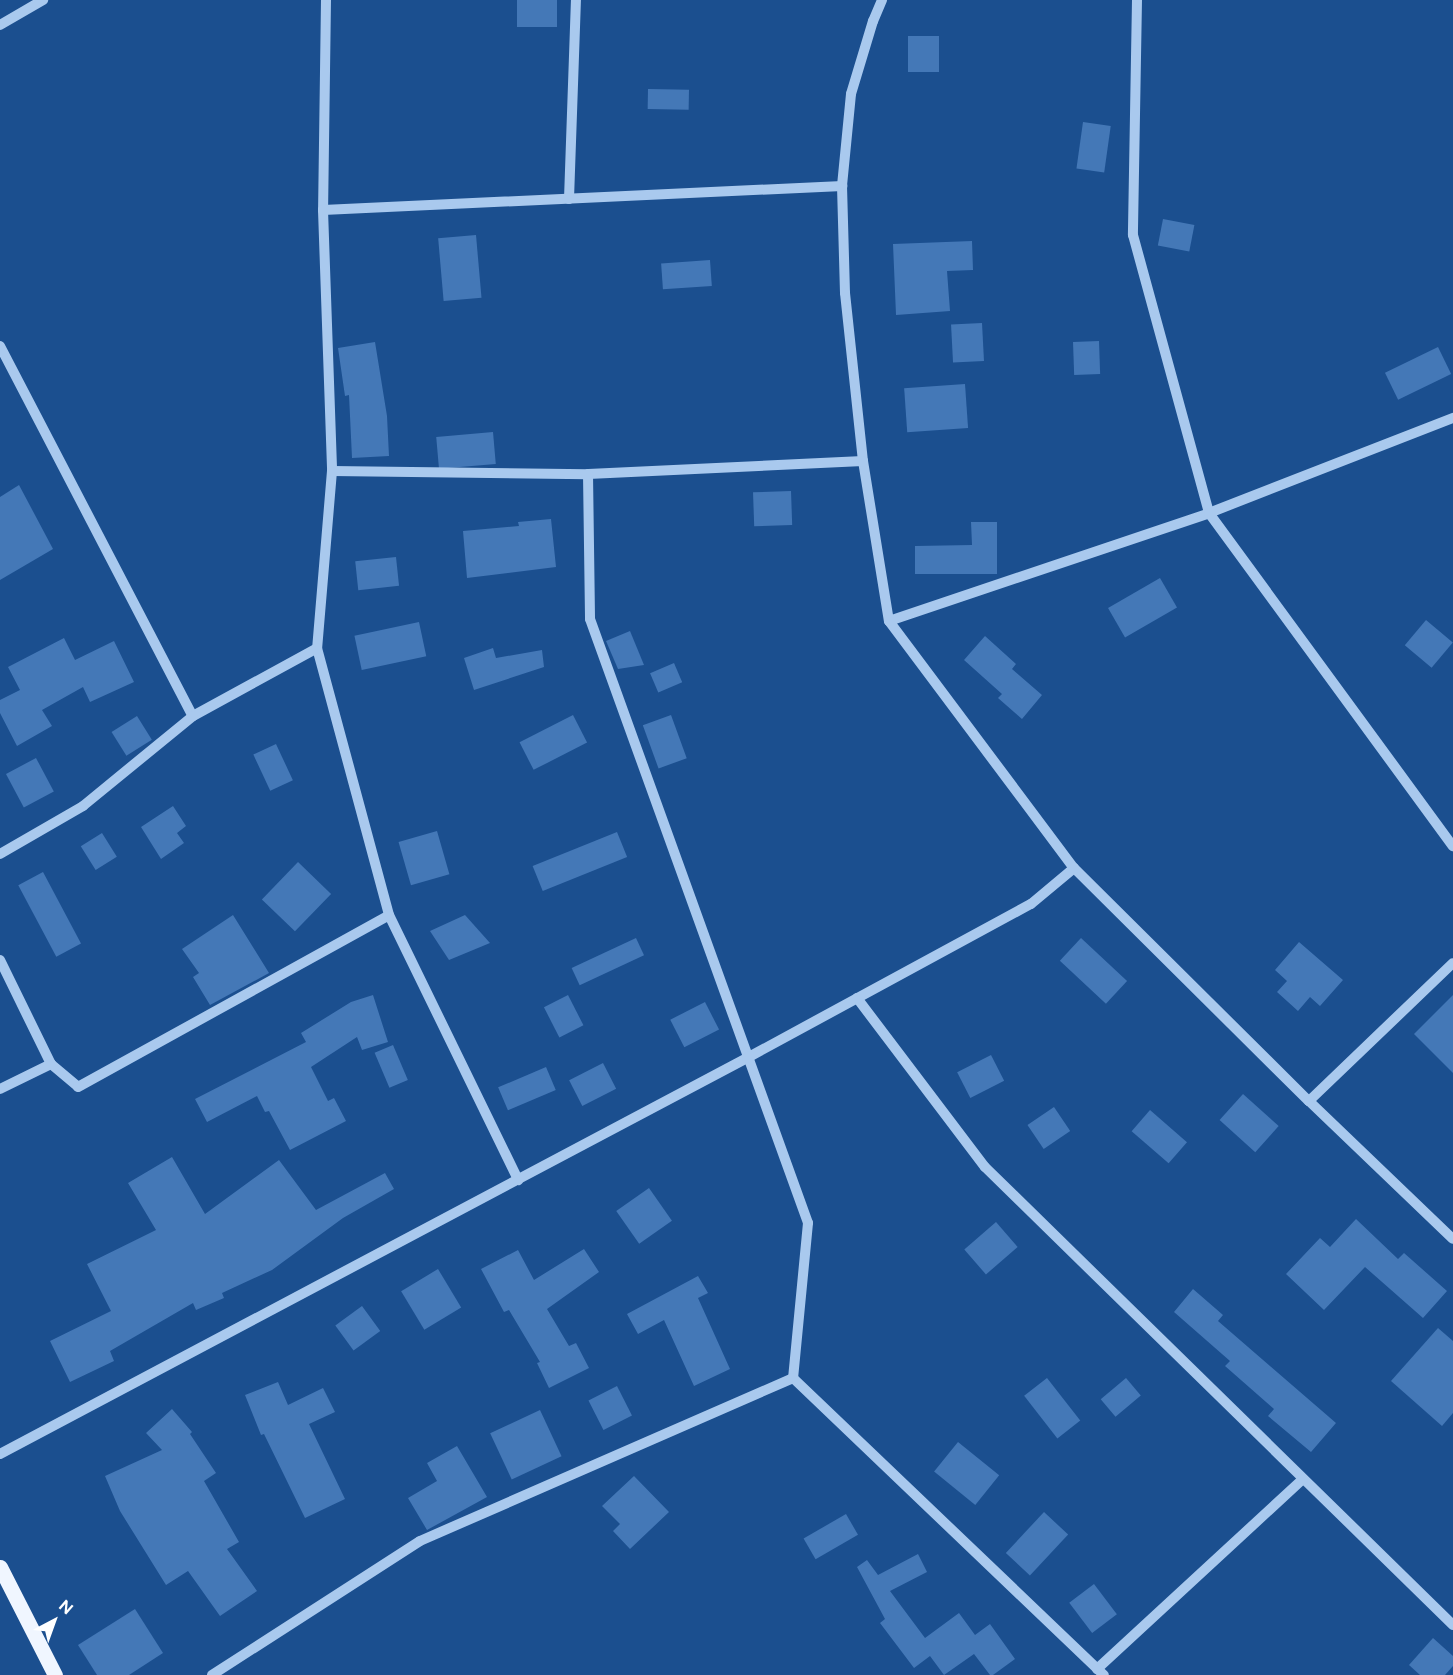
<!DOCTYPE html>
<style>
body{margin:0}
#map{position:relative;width:1453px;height:1675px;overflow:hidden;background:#1b4f8f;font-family:Figtree,sans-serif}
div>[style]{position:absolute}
.building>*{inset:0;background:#4478b7;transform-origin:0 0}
.minor>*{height:10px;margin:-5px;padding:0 5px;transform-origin:5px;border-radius:5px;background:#a9c9ee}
.major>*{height:15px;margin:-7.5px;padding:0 7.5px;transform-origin:7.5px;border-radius:7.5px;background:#f0f6ff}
span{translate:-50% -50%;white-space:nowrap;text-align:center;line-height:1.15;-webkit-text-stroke:4.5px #1b4f8f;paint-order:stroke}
.north{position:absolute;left:24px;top:1591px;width:60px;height:60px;-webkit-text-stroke:4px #1b4f8f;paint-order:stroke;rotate:41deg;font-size:16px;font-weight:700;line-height:24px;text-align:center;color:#fff}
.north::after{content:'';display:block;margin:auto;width:21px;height:27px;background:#fff;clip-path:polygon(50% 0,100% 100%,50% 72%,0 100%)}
</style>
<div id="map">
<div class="building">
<i style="left:517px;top:0;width:40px;height:27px"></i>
<i style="left:908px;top:36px;width:31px;height:36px"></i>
<i style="left:648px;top:89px;width:41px;height:20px;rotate:1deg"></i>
<i style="left:1083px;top:122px;width:28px;height:47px;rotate:8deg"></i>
<i style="left:1163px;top:219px;width:32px;height:27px;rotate:11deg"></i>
<i style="left:476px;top:235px;width:63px;height:38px;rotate:85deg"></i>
<i style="clip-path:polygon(972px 241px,973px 270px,947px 271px,950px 311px,896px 315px,893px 244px)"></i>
<i style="left:710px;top:260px;width:26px;height:49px;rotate:86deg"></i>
<i style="left:982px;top:323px;width:38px;height:31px;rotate:87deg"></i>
<i style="left:1099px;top:341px;width:33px;height:26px;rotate:88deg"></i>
<i style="clip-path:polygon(375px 342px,387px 416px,389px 456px,352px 458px,349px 395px,345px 396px,338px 348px)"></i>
<i style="left:1438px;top:347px;width:30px;height:59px;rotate:64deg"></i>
<i style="left:965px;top:384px;width:44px;height:61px;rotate:86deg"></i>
<i style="left:493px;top:432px;width:32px;height:57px;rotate:85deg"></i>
<i style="clip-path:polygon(19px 485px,53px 549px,0 580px,0 497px)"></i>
<i style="left:791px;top:491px;width:34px;height:38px;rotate:88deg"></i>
<i style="clip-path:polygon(551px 519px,556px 567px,467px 578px,463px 531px,519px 526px,518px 522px)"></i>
<i style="clip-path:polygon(971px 522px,997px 522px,997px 574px,915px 574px,915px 546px,972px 545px)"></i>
<i style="left:396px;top:557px;width:29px;height:41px;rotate:84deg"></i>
<i style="left:1160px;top:578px;width:34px;height:60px;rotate:60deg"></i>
<i style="left:1426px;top:620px;width:35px;height:33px;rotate:40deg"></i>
<i style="left:419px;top:622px;width:35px;height:66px;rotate:78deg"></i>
<i style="clip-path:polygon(630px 631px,644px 665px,618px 669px,606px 641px)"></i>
<i style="clip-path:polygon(985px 636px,1016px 664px,1012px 669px,1042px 695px,1022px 719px,998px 698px,1002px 694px,964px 660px)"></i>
<i style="clip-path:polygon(64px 638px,75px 660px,114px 641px,134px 682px,90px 702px,83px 687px,42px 710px,52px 726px,17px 746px,0 713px,0 700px,20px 690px,8px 667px)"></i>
<i style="clip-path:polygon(493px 648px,496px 658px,542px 650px,544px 667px,474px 690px,464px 658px)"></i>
<i style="left:674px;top:663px;width:21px;height:26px;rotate:67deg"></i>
<i style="left:573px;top:715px;width:31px;height:60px;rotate:63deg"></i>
<i style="left:671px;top:715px;width:46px;height:30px;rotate:70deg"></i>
<i style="left:137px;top:716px;width:28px;height:30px;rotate:58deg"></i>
<i style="left:276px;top:744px;width:40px;height:25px;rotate:65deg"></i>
<i style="left:36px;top:758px;width:38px;height:34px;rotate:62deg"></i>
<i style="clip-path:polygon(173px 806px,186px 826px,177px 833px,184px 843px,161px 859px,141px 827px)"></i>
<i style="left:437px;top:831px;width:45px;height:40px;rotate:74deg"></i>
<i style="left:617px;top:832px;width:27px;height:91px;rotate:68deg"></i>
<i style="left:102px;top:833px;width:28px;height:25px;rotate:58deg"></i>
<i style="left:298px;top:862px;width:46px;height:52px;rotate:44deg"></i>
<i style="left:43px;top:872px;width:81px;height:28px;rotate:62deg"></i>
<i style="clip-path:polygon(233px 915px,269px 973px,210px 1005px,193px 977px,199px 973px,182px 949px)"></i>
<i style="clip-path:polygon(465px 915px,490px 943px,449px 960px,430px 931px)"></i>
<i style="left:636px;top:938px;width:19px;height:71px;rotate:65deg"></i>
<i style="left:1081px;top:938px;width:63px;height:31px;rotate:43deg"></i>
<i style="clip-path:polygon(1299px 942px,1343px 980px,1320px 1006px,1310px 997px,1298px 1011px,1277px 992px,1287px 981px,1275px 970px)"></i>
<i style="clip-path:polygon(373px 995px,388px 1042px,362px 1050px,357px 1037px,311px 1067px,328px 1101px,334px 1098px,346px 1121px,290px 1150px,269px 1111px,265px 1112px,257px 1096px,207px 1122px,195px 1099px,306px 1042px,301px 1033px,351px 1002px)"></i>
<i style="left:568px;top:995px;width:34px;height:27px;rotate:63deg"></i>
<i style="clip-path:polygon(1453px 995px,1453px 1073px,1414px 1034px)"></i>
<i style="left:705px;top:1002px;width:31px;height:39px;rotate:63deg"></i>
<i style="left:393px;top:1045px;width:38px;height:20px;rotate:67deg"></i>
<i style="left:991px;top:1055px;width:29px;height:38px;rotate:63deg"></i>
<i style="left:603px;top:1063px;width:29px;height:38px;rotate:63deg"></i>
<i style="left:546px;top:1067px;width:25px;height:52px;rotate:67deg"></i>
<i style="left:1243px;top:1094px;width:48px;height:35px;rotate:42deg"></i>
<i style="left:1054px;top:1107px;width:29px;height:32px;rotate:56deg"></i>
<i style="left:1150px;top:1110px;width:49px;height:28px;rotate:41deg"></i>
<i style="clip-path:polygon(172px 1157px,205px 1214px,279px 1160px,316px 1210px,385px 1173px,394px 1189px,343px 1218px,272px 1270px,222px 1293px,224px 1298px,196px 1310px,193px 1303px,110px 1351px,114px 1361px,70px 1382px,50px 1341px,111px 1311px,87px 1264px,156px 1230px,128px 1183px)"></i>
<i style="left:649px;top:1188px;width:40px;height:40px;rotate:55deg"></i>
<i style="clip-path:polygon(1356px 1219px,1398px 1259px,1404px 1253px,1447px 1291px,1423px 1318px,1365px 1267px,1324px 1310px,1286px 1274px,1320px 1238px,1330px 1247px)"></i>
<i style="left:996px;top:1222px;width:33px;height:42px;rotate:49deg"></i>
<i style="clip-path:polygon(584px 1249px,599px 1272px,547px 1309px,569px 1346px,576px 1343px,589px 1368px,549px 1388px,537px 1363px,540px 1362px,509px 1310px,504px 1312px,481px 1269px,518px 1250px,534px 1280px)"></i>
<i style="left:438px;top:1269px;width:45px;height:43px;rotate:59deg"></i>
<i style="clip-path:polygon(698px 1276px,708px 1293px,698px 1298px,730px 1369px,694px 1386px,664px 1320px,638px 1334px,627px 1314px)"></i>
<i style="clip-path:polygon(1193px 1289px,1223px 1315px,1218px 1321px,1336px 1423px,1311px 1452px,1268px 1416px,1274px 1409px,1225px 1366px,1230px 1361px,1174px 1312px)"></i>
<i style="left:362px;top:1306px;width:31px;height:33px;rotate:54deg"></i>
<i style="clip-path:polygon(1438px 1328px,1453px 1341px,1453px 1413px,1442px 1426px,1391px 1381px)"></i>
<i style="left:1047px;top:1378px;width:54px;height:29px;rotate:52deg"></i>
<i style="left:1126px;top:1378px;width:23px;height:33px;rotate:50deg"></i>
<i style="clip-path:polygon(278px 1382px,288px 1405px,323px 1388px,335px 1412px,309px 1424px,345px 1499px,305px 1518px,264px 1434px,261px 1435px,245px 1395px)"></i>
<i style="left:617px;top:1386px;width:33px;height:32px;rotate:63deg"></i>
<i style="clip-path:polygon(172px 1409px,192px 1432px,190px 1434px,216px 1473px,204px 1481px,239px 1542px,227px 1549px,257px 1591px,220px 1616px,188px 1571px,166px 1585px,120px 1511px,105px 1476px,162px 1450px,146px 1433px)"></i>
<i style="left:540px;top:1410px;width:51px;height:55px;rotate:65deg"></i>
<i style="left:958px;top:1442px;width:53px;height:38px;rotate:39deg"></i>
<i style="clip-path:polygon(457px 1446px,487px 1497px,427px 1530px,408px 1498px,437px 1481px,427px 1463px)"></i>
<i style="clip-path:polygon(634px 1476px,669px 1512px,630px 1549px,613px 1531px,620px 1524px,602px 1506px)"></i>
<i style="left:1044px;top:1512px;width:33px;height:56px;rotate:43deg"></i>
<i style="left:846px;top:1514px;width:24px;height:49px;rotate:60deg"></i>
<i style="clip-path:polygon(918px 1554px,927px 1572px,890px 1591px,925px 1638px,959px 1613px,975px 1635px,990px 1624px,1015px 1659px,993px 1675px,990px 1675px,974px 1654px,944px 1675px,930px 1656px,914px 1668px,880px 1623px,885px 1619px,857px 1567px,867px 1560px,878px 1575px)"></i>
<i style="left:1094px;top:1584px;width:38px;height:31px;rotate:53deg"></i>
<i style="clip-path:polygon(135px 1609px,163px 1653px,129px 1675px,97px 1675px,78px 1645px)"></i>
<i style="clip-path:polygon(1433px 1638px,1453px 1656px,1453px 1666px,1445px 1675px,1420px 1675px,1409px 1665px)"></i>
</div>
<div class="minor">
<i style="left:326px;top:0;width:210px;rotate:90.8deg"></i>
<i style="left:323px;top:210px;width:261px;rotate:88deg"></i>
<i style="left:332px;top:471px;width:178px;rotate:94.8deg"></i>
<i style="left:317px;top:648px;width:277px;rotate:74.9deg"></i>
<i style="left:389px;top:915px;width:295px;rotate:64deg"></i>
<i style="left:882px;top:0;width:23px;rotate:113deg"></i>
<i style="left:873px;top:21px;width:76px;rotate:106.8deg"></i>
<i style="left:851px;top:94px;width:92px;rotate:95.6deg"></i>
<i style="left:842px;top:186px;width:107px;rotate:88.4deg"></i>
<i style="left:845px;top:293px;width:169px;rotate:83.9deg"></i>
<i style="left:863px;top:461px;width:162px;rotate:80.8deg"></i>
<i style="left:889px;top:621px;width:309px;rotate:53.2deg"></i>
<i style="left:1074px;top:868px;width:331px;rotate:44.8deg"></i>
<i style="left:1309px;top:1101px;width:199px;rotate:43.8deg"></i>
<i style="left:1137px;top:0;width:235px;rotate:91deg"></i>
<i style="left:1133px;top:235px;width:288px;rotate:74.7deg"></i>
<i style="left:1209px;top:513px;width:413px;rotate:53.8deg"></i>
<i style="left:0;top:25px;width:50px;rotate:-30.2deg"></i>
<i style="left:569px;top:199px;width:199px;rotate:-88deg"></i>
<i style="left:323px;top:210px;width:520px;rotate:-2.65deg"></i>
<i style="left:0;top:346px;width:417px;rotate:62.5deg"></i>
<i style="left:193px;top:716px;width:141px;rotate:-28.7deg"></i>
<i style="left:863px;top:461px;width:275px;rotate:177.3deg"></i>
<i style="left:588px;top:474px;width:145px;rotate:89.2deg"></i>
<i style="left:590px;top:619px;width:642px;rotate:70.15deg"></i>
<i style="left:808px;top:1223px;width:156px;rotate:95.5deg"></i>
<i style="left:793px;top:1378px;width:430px;rotate:43.7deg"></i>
<i style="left:332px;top:471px;width:256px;rotate:0.7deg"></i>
<i style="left:889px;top:621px;width:338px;rotate:-18.6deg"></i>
<i style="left:1209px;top:513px;width:262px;rotate:-21.3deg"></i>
<i style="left:0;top:854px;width:96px;rotate:-30deg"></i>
<i style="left:83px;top:806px;width:142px;rotate:-39.3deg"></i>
<i style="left:0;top:960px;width:116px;rotate:63.9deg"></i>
<i style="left:51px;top:1064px;width:57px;rotate:153.9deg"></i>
<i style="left:857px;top:998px;width:212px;rotate:52.9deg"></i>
<i style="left:985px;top:1167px;width:655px;rotate:44.38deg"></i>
<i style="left:51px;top:1064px;width:35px;rotate:40deg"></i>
<i style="left:78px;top:1087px;width:355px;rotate:-28.9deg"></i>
<i style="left:1309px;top:1101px;width:199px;rotate:-43.8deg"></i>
<i style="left:0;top:1454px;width:845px;rotate:-27.93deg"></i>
<i style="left:747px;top:1058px;width:323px;rotate:-28.5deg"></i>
<i style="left:1031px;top:904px;width:56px;rotate:-39.9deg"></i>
<i style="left:1097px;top:1669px;width:280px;rotate:-42.7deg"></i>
<i style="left:212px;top:1675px;width:247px;rotate:-32.8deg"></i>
<i style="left:420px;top:1541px;width:407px;rotate:-23.6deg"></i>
</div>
<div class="major">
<i style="left:0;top:1567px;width:121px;rotate:63deg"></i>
</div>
<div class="north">N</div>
</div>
